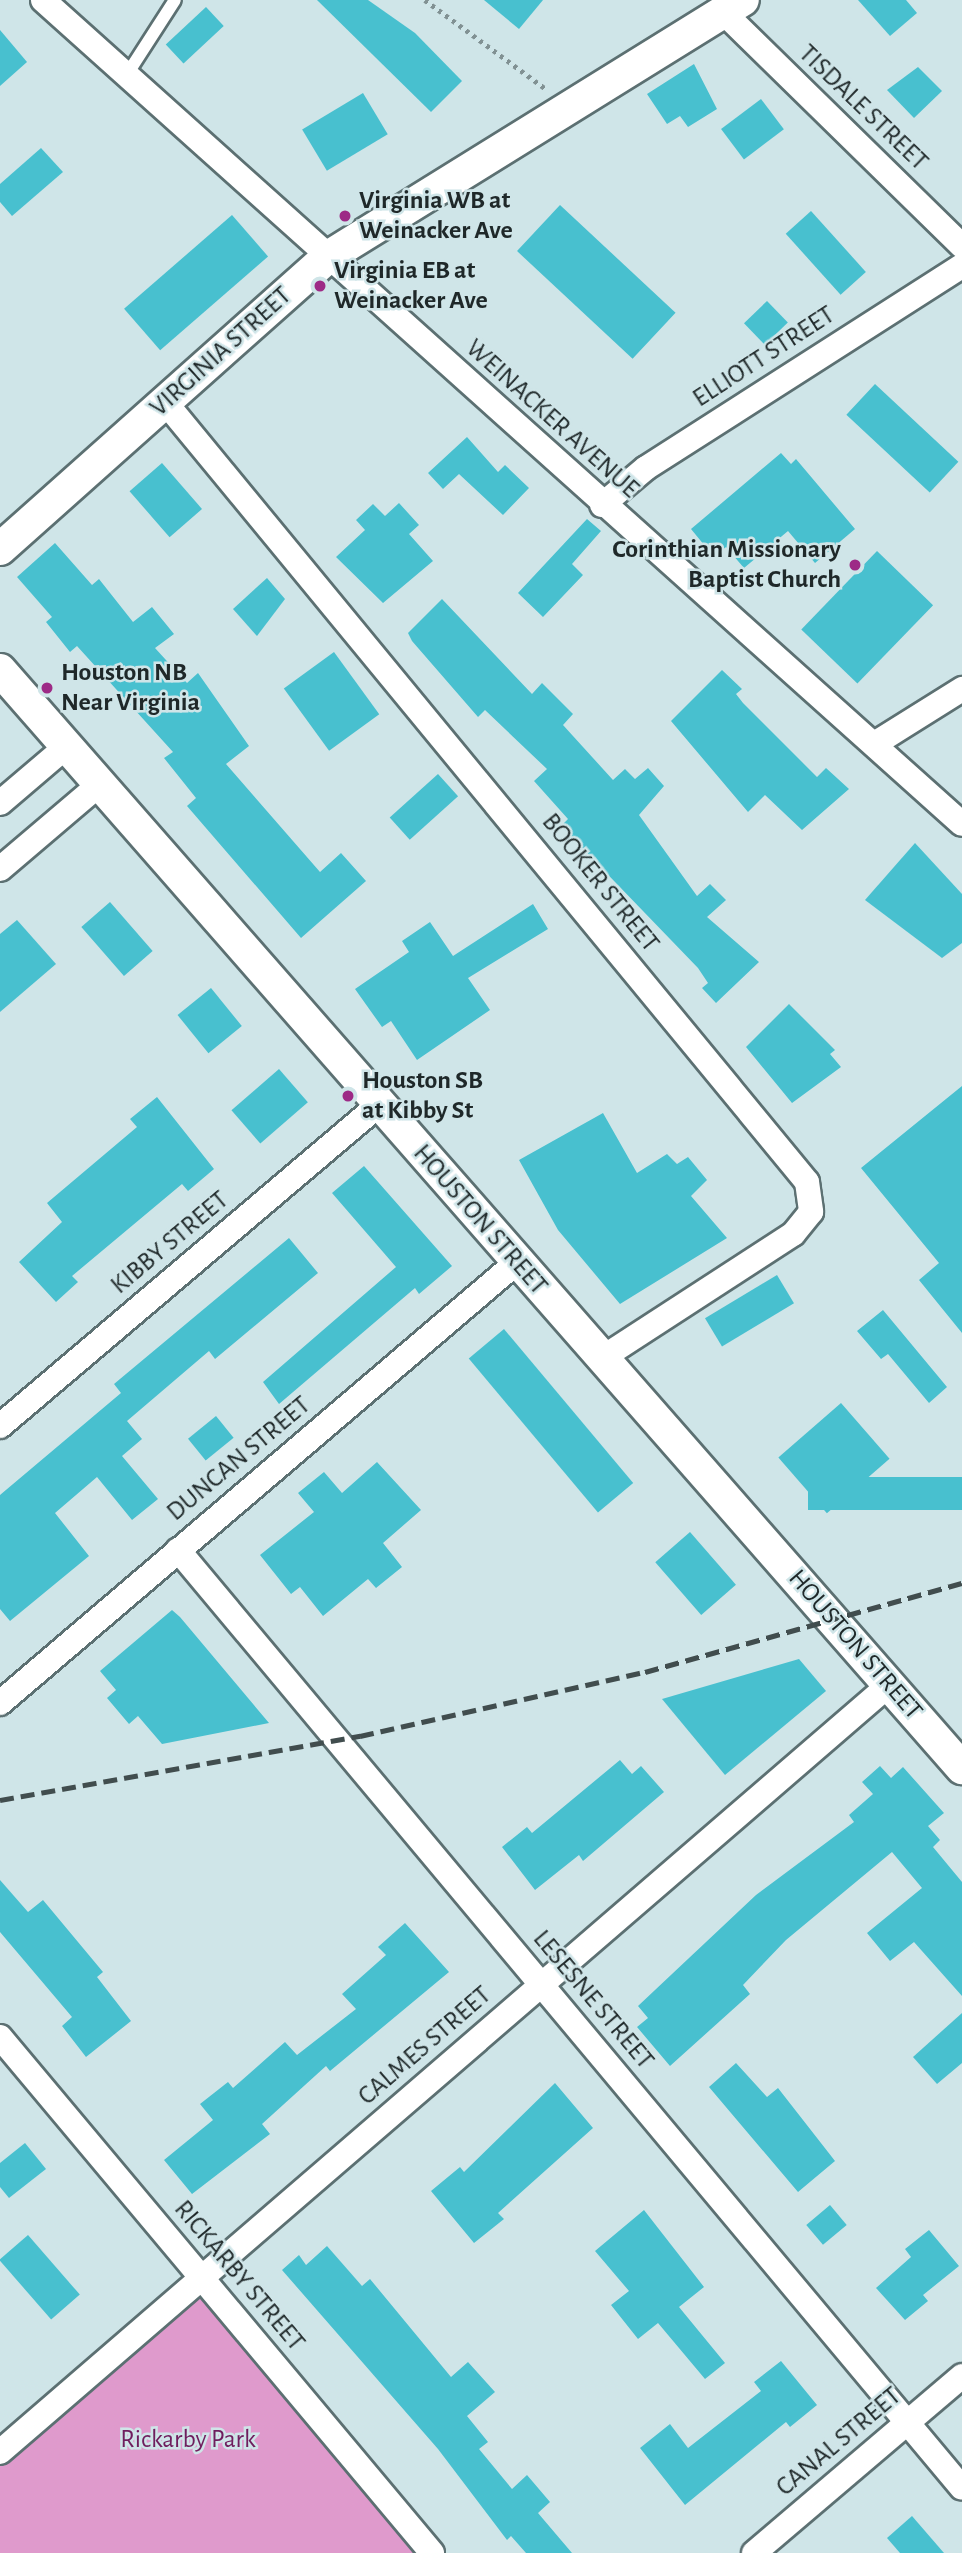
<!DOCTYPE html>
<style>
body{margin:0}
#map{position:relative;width:962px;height:2553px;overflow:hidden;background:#cfe5e8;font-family:"Alegreya Sans",sans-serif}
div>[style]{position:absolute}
.green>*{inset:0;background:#df9acc}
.building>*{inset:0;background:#48c0cf;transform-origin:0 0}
.path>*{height:4.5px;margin-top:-2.25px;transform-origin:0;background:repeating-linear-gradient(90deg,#819193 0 3.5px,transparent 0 8.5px)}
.roads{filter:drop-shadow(2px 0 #5c7072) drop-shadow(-2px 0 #5c7072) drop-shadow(0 2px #5c7072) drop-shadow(0 -2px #5c7072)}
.service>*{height:12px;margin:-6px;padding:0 6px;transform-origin:6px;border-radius:6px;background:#fff}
.minor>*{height:24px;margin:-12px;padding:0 12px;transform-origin:12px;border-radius:12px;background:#fff}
.tertiary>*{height:32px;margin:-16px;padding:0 16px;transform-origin:16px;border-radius:16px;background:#fff}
.rail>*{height:5px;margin-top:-2.5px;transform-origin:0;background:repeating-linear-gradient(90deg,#414d4e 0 14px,transparent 0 21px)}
.dots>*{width:19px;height:19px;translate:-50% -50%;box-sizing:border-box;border:4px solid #cfe5e8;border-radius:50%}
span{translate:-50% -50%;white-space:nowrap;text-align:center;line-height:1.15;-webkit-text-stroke:5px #cfe5e8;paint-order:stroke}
.street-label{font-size:26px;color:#1f2829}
.poi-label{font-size:26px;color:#1f2829;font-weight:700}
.left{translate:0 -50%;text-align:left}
.right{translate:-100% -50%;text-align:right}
.park-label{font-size:26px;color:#6f1e5e}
</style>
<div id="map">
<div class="green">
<i style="clip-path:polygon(202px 2277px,432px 2553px,0 2553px,0 2452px)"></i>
</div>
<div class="building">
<i style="clip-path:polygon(317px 0,368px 0,415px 33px,462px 81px,431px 112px)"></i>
<i style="clip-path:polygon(484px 0,543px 0,519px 29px)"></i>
<i style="clip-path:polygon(858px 0,906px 0,917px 13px,890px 36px)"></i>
<i style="left:206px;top:7px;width:26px;height:55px;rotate:47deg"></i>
<i style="clip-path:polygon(0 30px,27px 62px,0 86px)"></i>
<i style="clip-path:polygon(694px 64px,717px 109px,688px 127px,680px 116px,667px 124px,647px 94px)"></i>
<i style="clip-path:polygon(918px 67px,942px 91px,914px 118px,887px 90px)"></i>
<i style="left:363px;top:93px;width:48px;height:71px;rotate:59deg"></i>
<i style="left:761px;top:99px;width:38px;height:50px;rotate:53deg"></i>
<i style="clip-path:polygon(41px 148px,63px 172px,12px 216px,0 202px,0 184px)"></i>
<i style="left:560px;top:205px;width:158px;height:63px;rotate:43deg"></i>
<i style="left:811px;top:211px;width:82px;height:34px;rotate:48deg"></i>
<i style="left:232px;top:215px;width:55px;height:143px;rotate:49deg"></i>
<i style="left:767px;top:301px;width:30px;height:32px;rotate:46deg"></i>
<i style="left:875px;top:384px;width:114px;height:42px;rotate:43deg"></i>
<i style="clip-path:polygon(467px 437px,498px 472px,505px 465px,529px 488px,503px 515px,459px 474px,443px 489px,428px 473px)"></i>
<i style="clip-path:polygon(781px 453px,791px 464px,796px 459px,855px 529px,815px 563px,788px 531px,744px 568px,726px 547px,714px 557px,691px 529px)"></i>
<i style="left:162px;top:463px;width:61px;height:43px;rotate:49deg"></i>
<i style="clip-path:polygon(399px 503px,419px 525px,409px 534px,433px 561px,383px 603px,336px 557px,365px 530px,356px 520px,373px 504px,385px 516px)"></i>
<i style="clip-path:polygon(587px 519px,601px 531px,572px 564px,583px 575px,543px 617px,518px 593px)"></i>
<i style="clip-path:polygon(55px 543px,92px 585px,99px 579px,133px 622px,152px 607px,174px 634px,155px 648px,187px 683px,198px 673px,249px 746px,226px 764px,320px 872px,341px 853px,366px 881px,301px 938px,187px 806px,196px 798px,164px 758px,173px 752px,77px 646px,70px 652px,46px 622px,52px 617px,17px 577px)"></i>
<i style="left:877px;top:551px;width:78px;height:109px;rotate:44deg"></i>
<i style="clip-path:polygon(267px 578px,285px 599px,257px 636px,233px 609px)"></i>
<i style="clip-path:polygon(442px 599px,532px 694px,542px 683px,573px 714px,563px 725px,613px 780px,625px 769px,635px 779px,648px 768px,664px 786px,639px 815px,697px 896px,710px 884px,726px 900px,707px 917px,759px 962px,716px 1003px,702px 988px,708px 983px,698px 968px,561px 826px,568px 819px,534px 781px,547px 769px,485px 710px,478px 717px,412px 641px,408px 633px)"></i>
<i style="left:334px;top:652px;width:77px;height:62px;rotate:54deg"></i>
<i style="clip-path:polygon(722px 670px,742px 689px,736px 694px,743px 703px,817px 777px,826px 768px,849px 789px,802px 830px,765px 795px,748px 812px,671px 721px)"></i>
<i style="left:438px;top:774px;width:30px;height:65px;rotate:48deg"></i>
<i style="clip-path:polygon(915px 843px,962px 894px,962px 943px,942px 958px,865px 900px)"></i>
<i style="left:110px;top:902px;width:65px;height:38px;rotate:49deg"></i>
<i style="clip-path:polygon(533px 904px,548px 929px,468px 978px,490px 1010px,417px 1060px,391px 1021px,382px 1027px,355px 989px,409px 952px,402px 941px,430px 922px,453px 956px)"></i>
<i style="clip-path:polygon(17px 920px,56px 964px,0 1012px,0 934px)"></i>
<i style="left:211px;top:988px;width:49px;height:43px;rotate:51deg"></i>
<i style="clip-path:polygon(789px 1004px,835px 1050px,830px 1054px,841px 1067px,792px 1103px,746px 1047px)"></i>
<i style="left:279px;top:1069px;width:44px;height:63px;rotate:49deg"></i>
<i style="clip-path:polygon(962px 1086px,962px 1333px,919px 1280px,939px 1263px,861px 1168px)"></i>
<i style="clip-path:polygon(157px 1097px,214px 1169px,188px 1191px,182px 1184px,72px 1276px,78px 1282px,56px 1302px,19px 1262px,62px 1222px,47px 1203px,137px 1127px,130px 1119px)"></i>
<i style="clip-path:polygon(603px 1113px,637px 1173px,667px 1154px,677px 1164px,688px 1157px,707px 1180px,691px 1196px,727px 1238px,620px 1304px,558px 1230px,519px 1160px)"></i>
<i style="clip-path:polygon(364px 1166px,452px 1266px,419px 1294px,415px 1288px,279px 1404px,263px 1382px,396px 1267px,332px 1193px)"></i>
<i style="clip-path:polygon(289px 1238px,318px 1273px,215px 1359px,209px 1351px,127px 1421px,142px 1439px,122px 1456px,158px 1499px,132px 1520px,97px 1477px,55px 1513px,89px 1556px,10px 1621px,0 1609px,0 1495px,121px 1393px,114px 1384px)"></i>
<i style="left:777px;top:1275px;width:33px;height:84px;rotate:59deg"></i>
<i style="clip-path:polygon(883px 1310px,947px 1387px,929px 1403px,888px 1354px,881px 1359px,857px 1331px)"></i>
<i style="left:504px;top:1329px;width:201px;height:46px;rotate:50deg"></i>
<i style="left:841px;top:1403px;width:74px;height:83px;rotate:49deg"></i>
<i style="left:216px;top:1416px;width:28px;height:36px;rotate:51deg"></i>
<i style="clip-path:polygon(377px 1462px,421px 1510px,383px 1543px,402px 1567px,376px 1588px,368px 1579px,323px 1616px,300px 1587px,291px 1594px,260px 1555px,314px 1512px,298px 1493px,324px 1472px,342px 1493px)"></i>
<i style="left:962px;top:1477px;width:33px;height:154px;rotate:90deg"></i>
<i style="left:690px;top:1532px;width:70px;height:46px;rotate:49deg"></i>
<i style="clip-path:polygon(172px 1610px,180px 1617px,269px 1723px,162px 1744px,138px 1716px,129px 1724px,107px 1698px,116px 1690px,100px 1671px)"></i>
<i style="clip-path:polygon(799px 1659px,826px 1691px,725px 1775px,662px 1699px)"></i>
<i style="clip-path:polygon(620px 1760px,632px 1774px,641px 1766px,664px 1792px,583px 1861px,579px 1855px,535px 1890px,502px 1847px,527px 1827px,532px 1833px)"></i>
<i style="clip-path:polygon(880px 1766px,891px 1778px,903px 1767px,944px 1813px,928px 1826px,940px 1840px,933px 1847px,962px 1882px,962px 1996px,914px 1942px,890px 1961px,867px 1933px,922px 1888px,892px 1852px,786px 1940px,743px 1985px,750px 1994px,670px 2066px,637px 2027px,648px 2018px,638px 2006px,756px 1895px,854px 1822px,849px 1815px,873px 1794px,862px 1782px)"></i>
<i style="clip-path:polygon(0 1880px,28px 1912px,43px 1900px,103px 1972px,97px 1977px,131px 2021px,86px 2057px,62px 2026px,72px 2017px,0 1932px)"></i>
<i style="clip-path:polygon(405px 1923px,449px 1972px,330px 2071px,326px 2066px,262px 2124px,270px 2134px,192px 2194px,164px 2160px,213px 2120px,200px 2104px,228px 2082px,233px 2088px,285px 2042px,297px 2055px,356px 2009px,342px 1994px,386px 1955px,378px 1947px)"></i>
<i style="clip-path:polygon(962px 2013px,962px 2063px,937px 2084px,913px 2057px)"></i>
<i style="clip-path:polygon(736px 2063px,767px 2097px,778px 2088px,835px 2161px,798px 2192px,709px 2087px)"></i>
<i style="clip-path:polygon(555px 2083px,593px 2128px,498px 2213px,504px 2219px,474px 2243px,431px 2191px,460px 2167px,464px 2172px)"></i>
<i style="clip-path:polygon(25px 2143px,46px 2169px,9px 2198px,0 2187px,0 2163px)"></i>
<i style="left:830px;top:2205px;width:26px;height:31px;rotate:50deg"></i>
<i style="clip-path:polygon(644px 2210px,704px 2287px,679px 2307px,725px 2363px,705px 2379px,658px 2323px,638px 2339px,611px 2305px,629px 2291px,595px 2251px)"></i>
<i style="clip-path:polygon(929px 2230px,959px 2266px,923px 2295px,928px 2301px,905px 2320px,876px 2288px,911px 2257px,905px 2249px)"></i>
<i style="left:28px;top:2235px;width:79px;height:38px;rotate:49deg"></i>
<i style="clip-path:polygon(327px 2246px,362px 2286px,370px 2279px,451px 2377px,468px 2362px,495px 2392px,467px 2416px,488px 2442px,479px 2449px,512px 2489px,527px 2475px,550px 2502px,538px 2513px,572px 2553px,526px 2553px,511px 2536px,507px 2540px,438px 2449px,282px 2270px,299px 2255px,306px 2265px)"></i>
<i style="clip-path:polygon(781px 2361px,817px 2405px,790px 2427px,786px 2422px,685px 2505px,640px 2448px,670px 2424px,688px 2448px,761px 2391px,754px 2382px)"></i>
<i style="clip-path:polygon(912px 2516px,944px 2553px,900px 2553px,887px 2538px)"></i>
</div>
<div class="path">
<i style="left:425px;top:0;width:149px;rotate:36.3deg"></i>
</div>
<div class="roads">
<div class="service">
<i style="left:126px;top:76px;width:90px;rotate:-57.2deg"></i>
</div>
<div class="minor">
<i style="left:43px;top:0;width:1234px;rotate:41.88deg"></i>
<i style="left:723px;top:12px;width:334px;rotate:44.4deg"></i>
<i style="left:165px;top:402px;width:1010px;rotate:50.54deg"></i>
<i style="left:807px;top:1182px;width:30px;rotate:82deg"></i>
<i style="left:811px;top:1212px;width:28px;rotate:129deg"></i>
<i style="left:793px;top:1234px;width:228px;rotate:147deg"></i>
<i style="left:602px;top:505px;width:57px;rotate:-40.1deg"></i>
<i style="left:646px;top:468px;width:375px;rotate:-32.6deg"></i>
<i style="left:876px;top:743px;width:102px;rotate:-32.1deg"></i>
<i style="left:0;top:803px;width:88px;rotate:-40.4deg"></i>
<i style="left:0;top:869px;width:131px;rotate:-40.4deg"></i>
<i style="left:0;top:1426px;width:497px;rotate:-40.3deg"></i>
<i style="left:178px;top:1550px;width:1222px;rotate:50.11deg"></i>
<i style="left:0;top:1703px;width:680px;rotate:-40.46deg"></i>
<i style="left:0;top:2037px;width:673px;rotate:50.06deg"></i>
<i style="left:0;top:2452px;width:1174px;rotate:-40.79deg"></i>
<i style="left:754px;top:2553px;width:273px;rotate:-40.4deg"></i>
</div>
<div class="tertiary">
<i style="left:0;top:549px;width:439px;rotate:-41.7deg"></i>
<i style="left:328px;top:257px;width:488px;rotate:-31.8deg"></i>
<i style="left:0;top:670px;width:1460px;rotate:48.78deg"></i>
</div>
</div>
<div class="rail">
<i style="left:0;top:1800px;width:366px;rotate:-10.1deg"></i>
<i style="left:360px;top:1736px;width:292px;rotate:-12.7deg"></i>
<i style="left:645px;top:1672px;width:329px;rotate:-15.7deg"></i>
</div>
<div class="dots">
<i style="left:345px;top:216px;background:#9d2a86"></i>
<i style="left:320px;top:286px;background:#9d2a86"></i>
<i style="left:855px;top:565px;background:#9d2a86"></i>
<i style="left:47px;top:688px;background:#9d2a86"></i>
<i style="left:348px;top:1096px;background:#9d2a86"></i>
</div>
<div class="street-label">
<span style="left:863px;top:108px;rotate:44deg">TISDALE STREET</span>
<span style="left:221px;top:352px;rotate:-42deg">VIRGINIA STREET</span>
<span style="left:764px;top:357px;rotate:-33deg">ELLIOTT STREET</span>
<span style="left:552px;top:419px;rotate:42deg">WEINACKER AVENUE</span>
<span style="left:600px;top:883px;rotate:51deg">BOOKER STREET</span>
<span style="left:480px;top:1220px;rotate:49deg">HOUSTON STREET</span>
<span style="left:170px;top:1243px;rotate:-40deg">KIBBY STREET</span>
<span style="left:239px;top:1459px;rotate:-40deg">DUNCAN STREET</span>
<span style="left:855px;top:1645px;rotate:49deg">HOUSTON STREET</span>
<span style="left:593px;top:2000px;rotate:50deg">LESESNE STREET</span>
<span style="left:425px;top:2046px;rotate:-41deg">CALMES STREET</span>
<span style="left:239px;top:2276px;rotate:50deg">RICKARBY STREET</span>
<span style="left:839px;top:2442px;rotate:-40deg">CANAL STREET</span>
</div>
<div class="poi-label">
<span class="left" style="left:359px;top:216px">Virginia WB at<br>Weinacker Ave</span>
<span class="left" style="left:334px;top:286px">Virginia EB at<br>Weinacker Ave</span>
<span class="right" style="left:841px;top:565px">Corinthian Missionary<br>Baptist Church</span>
<span class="left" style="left:61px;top:688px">Houston NB<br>Near Virginia</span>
<span class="left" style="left:362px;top:1096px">Houston SB<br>at Kibby St</span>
</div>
<div class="park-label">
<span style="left:188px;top:2440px">Rickarby Park</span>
</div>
</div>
